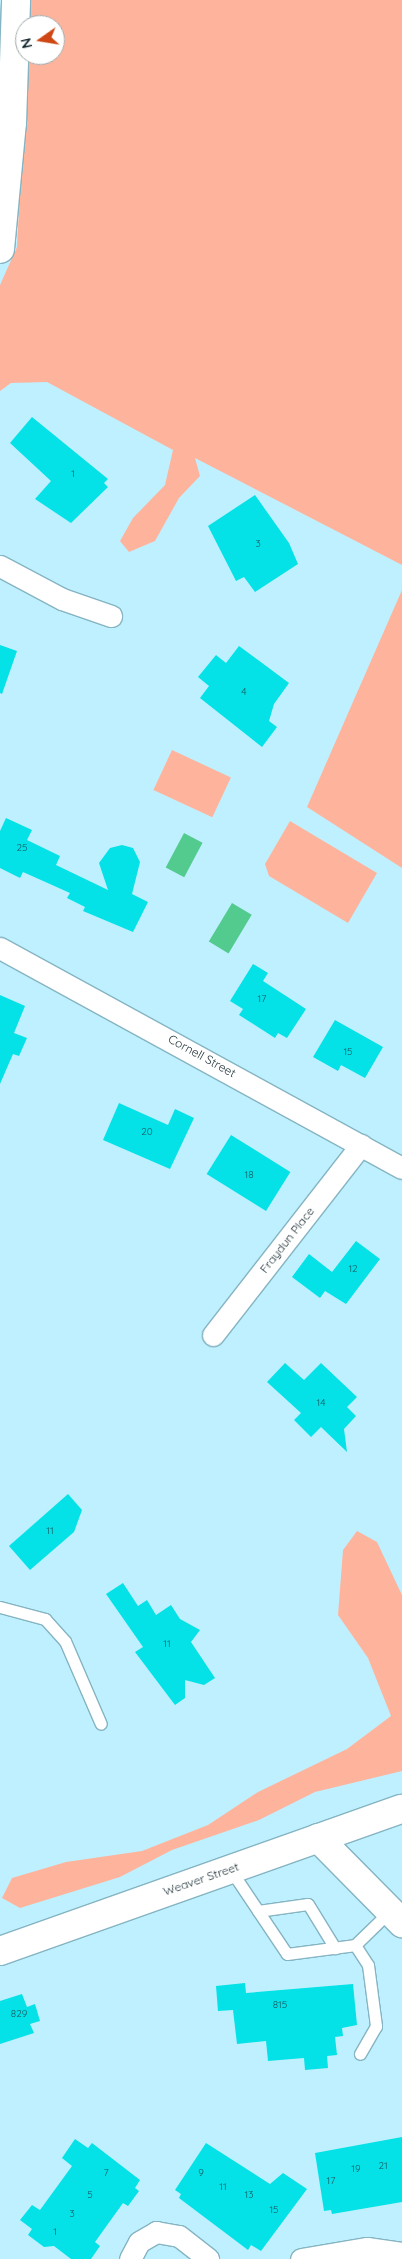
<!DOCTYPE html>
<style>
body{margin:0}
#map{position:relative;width:402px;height:2259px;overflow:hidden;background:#bff0ff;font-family:Quicksand,sans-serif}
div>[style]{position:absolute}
.green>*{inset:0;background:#feb49c;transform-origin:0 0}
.water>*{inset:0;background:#54cb8e;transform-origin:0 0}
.building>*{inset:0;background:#04e1e7;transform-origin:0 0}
.roads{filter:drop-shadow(1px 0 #85b4c2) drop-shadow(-1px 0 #85b4c2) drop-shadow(0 1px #85b4c2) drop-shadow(0 -1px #85b4c2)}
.lane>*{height:11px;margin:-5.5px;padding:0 5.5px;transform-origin:5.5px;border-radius:5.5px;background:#fff}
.street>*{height:21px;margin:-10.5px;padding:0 10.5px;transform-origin:10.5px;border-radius:10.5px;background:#fff}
.secondary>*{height:28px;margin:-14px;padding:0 14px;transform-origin:14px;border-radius:14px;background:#fff}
span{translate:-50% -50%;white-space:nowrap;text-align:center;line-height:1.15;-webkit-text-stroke:4px #fff;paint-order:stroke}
.number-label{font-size:10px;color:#14595f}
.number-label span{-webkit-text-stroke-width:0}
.street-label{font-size:12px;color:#192c32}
.north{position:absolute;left:15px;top:15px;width:50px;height:50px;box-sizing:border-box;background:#fff;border:1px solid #a3abad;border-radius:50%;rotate:257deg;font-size:14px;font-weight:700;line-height:20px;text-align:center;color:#192c32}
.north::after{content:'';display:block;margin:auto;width:18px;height:22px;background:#ce4714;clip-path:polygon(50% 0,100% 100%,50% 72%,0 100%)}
</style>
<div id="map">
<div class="green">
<i style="clip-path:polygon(30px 0,402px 0,402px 565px,195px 458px,200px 476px,179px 498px,155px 541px,129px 552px,120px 541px,133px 518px,165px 485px,173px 450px,47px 382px,11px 383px,0 391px,0 285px,17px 247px,27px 55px,55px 55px,55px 25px,28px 25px)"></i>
<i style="clip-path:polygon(402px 590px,402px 868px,307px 807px)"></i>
<i style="left:172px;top:750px;width:65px;height:44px;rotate:25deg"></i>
<i style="clip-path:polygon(290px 821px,377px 873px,348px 923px,269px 876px,265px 864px)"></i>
<i style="clip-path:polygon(357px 1531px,377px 1542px,402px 1595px,402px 1771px,315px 1792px,259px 1820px,172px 1850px,120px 1877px,20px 1908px,2px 1898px,12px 1878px,66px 1862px,142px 1851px,208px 1825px,258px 1792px,347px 1749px,391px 1716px,368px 1658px,338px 1615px,343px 1550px)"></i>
</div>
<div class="water">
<i style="left:184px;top:833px;width:21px;height:39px;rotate:28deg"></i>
<i style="left:232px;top:903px;width:23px;height:45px;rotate:31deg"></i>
</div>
<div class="building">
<i style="clip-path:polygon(32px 417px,108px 479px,104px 483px,108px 487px,71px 523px,35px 499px,51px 481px,10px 443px)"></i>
<i style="clip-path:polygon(255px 495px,289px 543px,298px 564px,255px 592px,244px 577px,236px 581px,208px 526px)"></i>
<i style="clip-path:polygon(0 645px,17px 651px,2px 694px,0 693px)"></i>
<i style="clip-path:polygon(239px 646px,289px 683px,274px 704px,269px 721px,277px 727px,262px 747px,200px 698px,209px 686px,198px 677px,216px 655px,226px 663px)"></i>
<i style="clip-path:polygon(6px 818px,32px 830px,27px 840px,60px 856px,56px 865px,108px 890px,99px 863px,110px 848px,122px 845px,133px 848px,140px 862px,132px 894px,148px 902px,133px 932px,83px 911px,85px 907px,67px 898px,70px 893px,23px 872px,20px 878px,0 868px,0 831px)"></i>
<i style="clip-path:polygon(253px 964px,268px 973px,263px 981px,306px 1009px,287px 1038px,278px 1033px,275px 1038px,239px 1015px,243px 1009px,230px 1001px)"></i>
<i style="clip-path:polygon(0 995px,25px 1006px,14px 1033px,27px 1038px,19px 1056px,13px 1054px,0 1084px)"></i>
<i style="clip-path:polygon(335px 1020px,383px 1047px,365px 1078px,341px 1065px,338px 1071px,313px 1057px)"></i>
<i style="clip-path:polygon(119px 1103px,168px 1125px,175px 1109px,194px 1118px,170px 1169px,103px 1140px)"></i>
<i style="left:231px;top:1135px;width:70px;height:46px;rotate:32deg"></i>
<i style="clip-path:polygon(356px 1241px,380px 1259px,346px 1304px,325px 1291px,320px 1298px,292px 1277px,309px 1254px,332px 1272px)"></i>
<i style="clip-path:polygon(285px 1363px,304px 1380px,321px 1363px,357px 1397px,347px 1407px,356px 1416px,344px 1429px,347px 1452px,321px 1427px,311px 1437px,294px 1420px,301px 1413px,267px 1382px)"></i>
<i style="clip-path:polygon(68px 1494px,82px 1510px,74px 1532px,30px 1570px,9px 1546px)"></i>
<i style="clip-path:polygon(123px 1583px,138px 1606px,147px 1600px,156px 1615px,171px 1605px,180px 1619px,200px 1630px,191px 1642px,215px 1678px,204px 1685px,185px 1680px,185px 1698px,175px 1705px,135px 1652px,143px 1647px,106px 1594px)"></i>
<i style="clip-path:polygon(245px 1983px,246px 1993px,353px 1984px,357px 2025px,342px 2028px,343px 2036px,335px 2037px,337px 2055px,327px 2056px,328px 2068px,305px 2070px,304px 2058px,268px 2061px,266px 2041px,237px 2044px,233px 2010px,218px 2011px,216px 1986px)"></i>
<i style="clip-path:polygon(22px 1994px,27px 2007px,35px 2004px,40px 2021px,30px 2024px,34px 2033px,0 2044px,0 2001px)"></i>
<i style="clip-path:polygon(402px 2137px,402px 2202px,332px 2214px,331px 2210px,324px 2211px,315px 2153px)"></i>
<i style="clip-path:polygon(75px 2139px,88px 2148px,92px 2143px,140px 2180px,135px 2188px,139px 2191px,128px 2206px,123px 2203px,95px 2242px,100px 2246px,91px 2259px,71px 2259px,54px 2246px,44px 2247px,28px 2235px,32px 2229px,20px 2220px,32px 2205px,40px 2210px,72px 2166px,62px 2158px)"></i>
<i style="clip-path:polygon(206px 2143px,270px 2184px,283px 2173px,307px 2189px,261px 2251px,251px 2245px,248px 2250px,179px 2198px,181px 2194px,175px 2190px)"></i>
</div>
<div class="roads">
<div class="lane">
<i style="left:0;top:1607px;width:47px;rotate:14.9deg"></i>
<i style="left:45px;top:1619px;width:30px;rotate:48deg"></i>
<i style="left:65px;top:1641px;width:90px;rotate:66.6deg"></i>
<i style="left:230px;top:1869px;width:102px;rotate:56.2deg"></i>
<i style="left:287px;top:1954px;width:69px;rotate:-7.5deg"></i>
<i style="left:355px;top:1945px;width:49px;rotate:-44.2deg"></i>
<i style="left:258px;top:1911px;width:50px;rotate:-8deg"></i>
<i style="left:308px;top:1904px;width:52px;rotate:58.5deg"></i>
<i style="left:355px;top:1945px;width:24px;rotate:57deg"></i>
<i style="left:368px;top:1965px;width:62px;rotate:82.5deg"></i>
<i style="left:376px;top:2026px;width:32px;rotate:120deg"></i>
</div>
<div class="street">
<i style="left:0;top:566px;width:70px;rotate:28deg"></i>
<i style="left:62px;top:599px;width:52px;rotate:19.1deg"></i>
<i style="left:0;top:948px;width:458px;rotate:28.7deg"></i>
<i style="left:213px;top:1335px;width:241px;rotate:-52.1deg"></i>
<i style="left:130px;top:2259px;width:19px;rotate:-62deg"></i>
<i style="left:139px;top:2242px;width:20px;rotate:-30deg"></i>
<i style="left:156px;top:2232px;width:23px;rotate:10deg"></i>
<i style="left:179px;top:2236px;width:37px;rotate:38deg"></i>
<i style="left:301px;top:2259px;width:67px;rotate:-9.5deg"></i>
<i style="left:367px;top:2248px;width:35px;rotate:8deg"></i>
</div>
<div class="secondary">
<i style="left:0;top:249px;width:127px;rotate:-84.6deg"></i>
<i style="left:12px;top:123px;width:123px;rotate:-88.1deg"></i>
<i style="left:318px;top:1838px;width:120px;rotate:45.3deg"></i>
<i style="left:0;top:1951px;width:426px;rotate:-19.5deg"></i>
</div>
</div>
<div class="number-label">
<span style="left:73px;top:474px">1</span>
<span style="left:258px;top:544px">3</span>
<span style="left:244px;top:692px">4</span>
<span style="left:22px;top:848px">25</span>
<span style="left:262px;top:999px">17</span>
<span style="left:348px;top:1052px">15</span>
<span style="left:147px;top:1132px">20</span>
<span style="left:249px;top:1175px">18</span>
<span style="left:353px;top:1269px">12</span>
<span style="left:321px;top:1403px">14</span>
<span style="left:50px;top:1531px">11</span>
<span style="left:167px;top:1644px">11</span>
<span style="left:280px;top:2005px">815</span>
<span style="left:19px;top:2014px">829</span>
<span style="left:383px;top:2166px">21</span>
<span style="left:356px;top:2169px">19</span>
<span style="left:106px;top:2173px">7</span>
<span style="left:201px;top:2173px">9</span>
<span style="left:331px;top:2181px">17</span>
<span style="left:223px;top:2187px">11</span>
<span style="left:90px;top:2195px">5</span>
<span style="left:249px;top:2195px">13</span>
<span style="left:274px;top:2210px">15</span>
<span style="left:72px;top:2214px">3</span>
<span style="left:55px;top:2232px">1</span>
</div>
<div class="street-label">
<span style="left:202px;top:1056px;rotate:29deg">Cornell Street</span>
<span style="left:287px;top:1240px;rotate:-52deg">Fraydun Place</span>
<span style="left:201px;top:1879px;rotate:-19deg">Weaver Street</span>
</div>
<div class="north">N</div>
</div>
